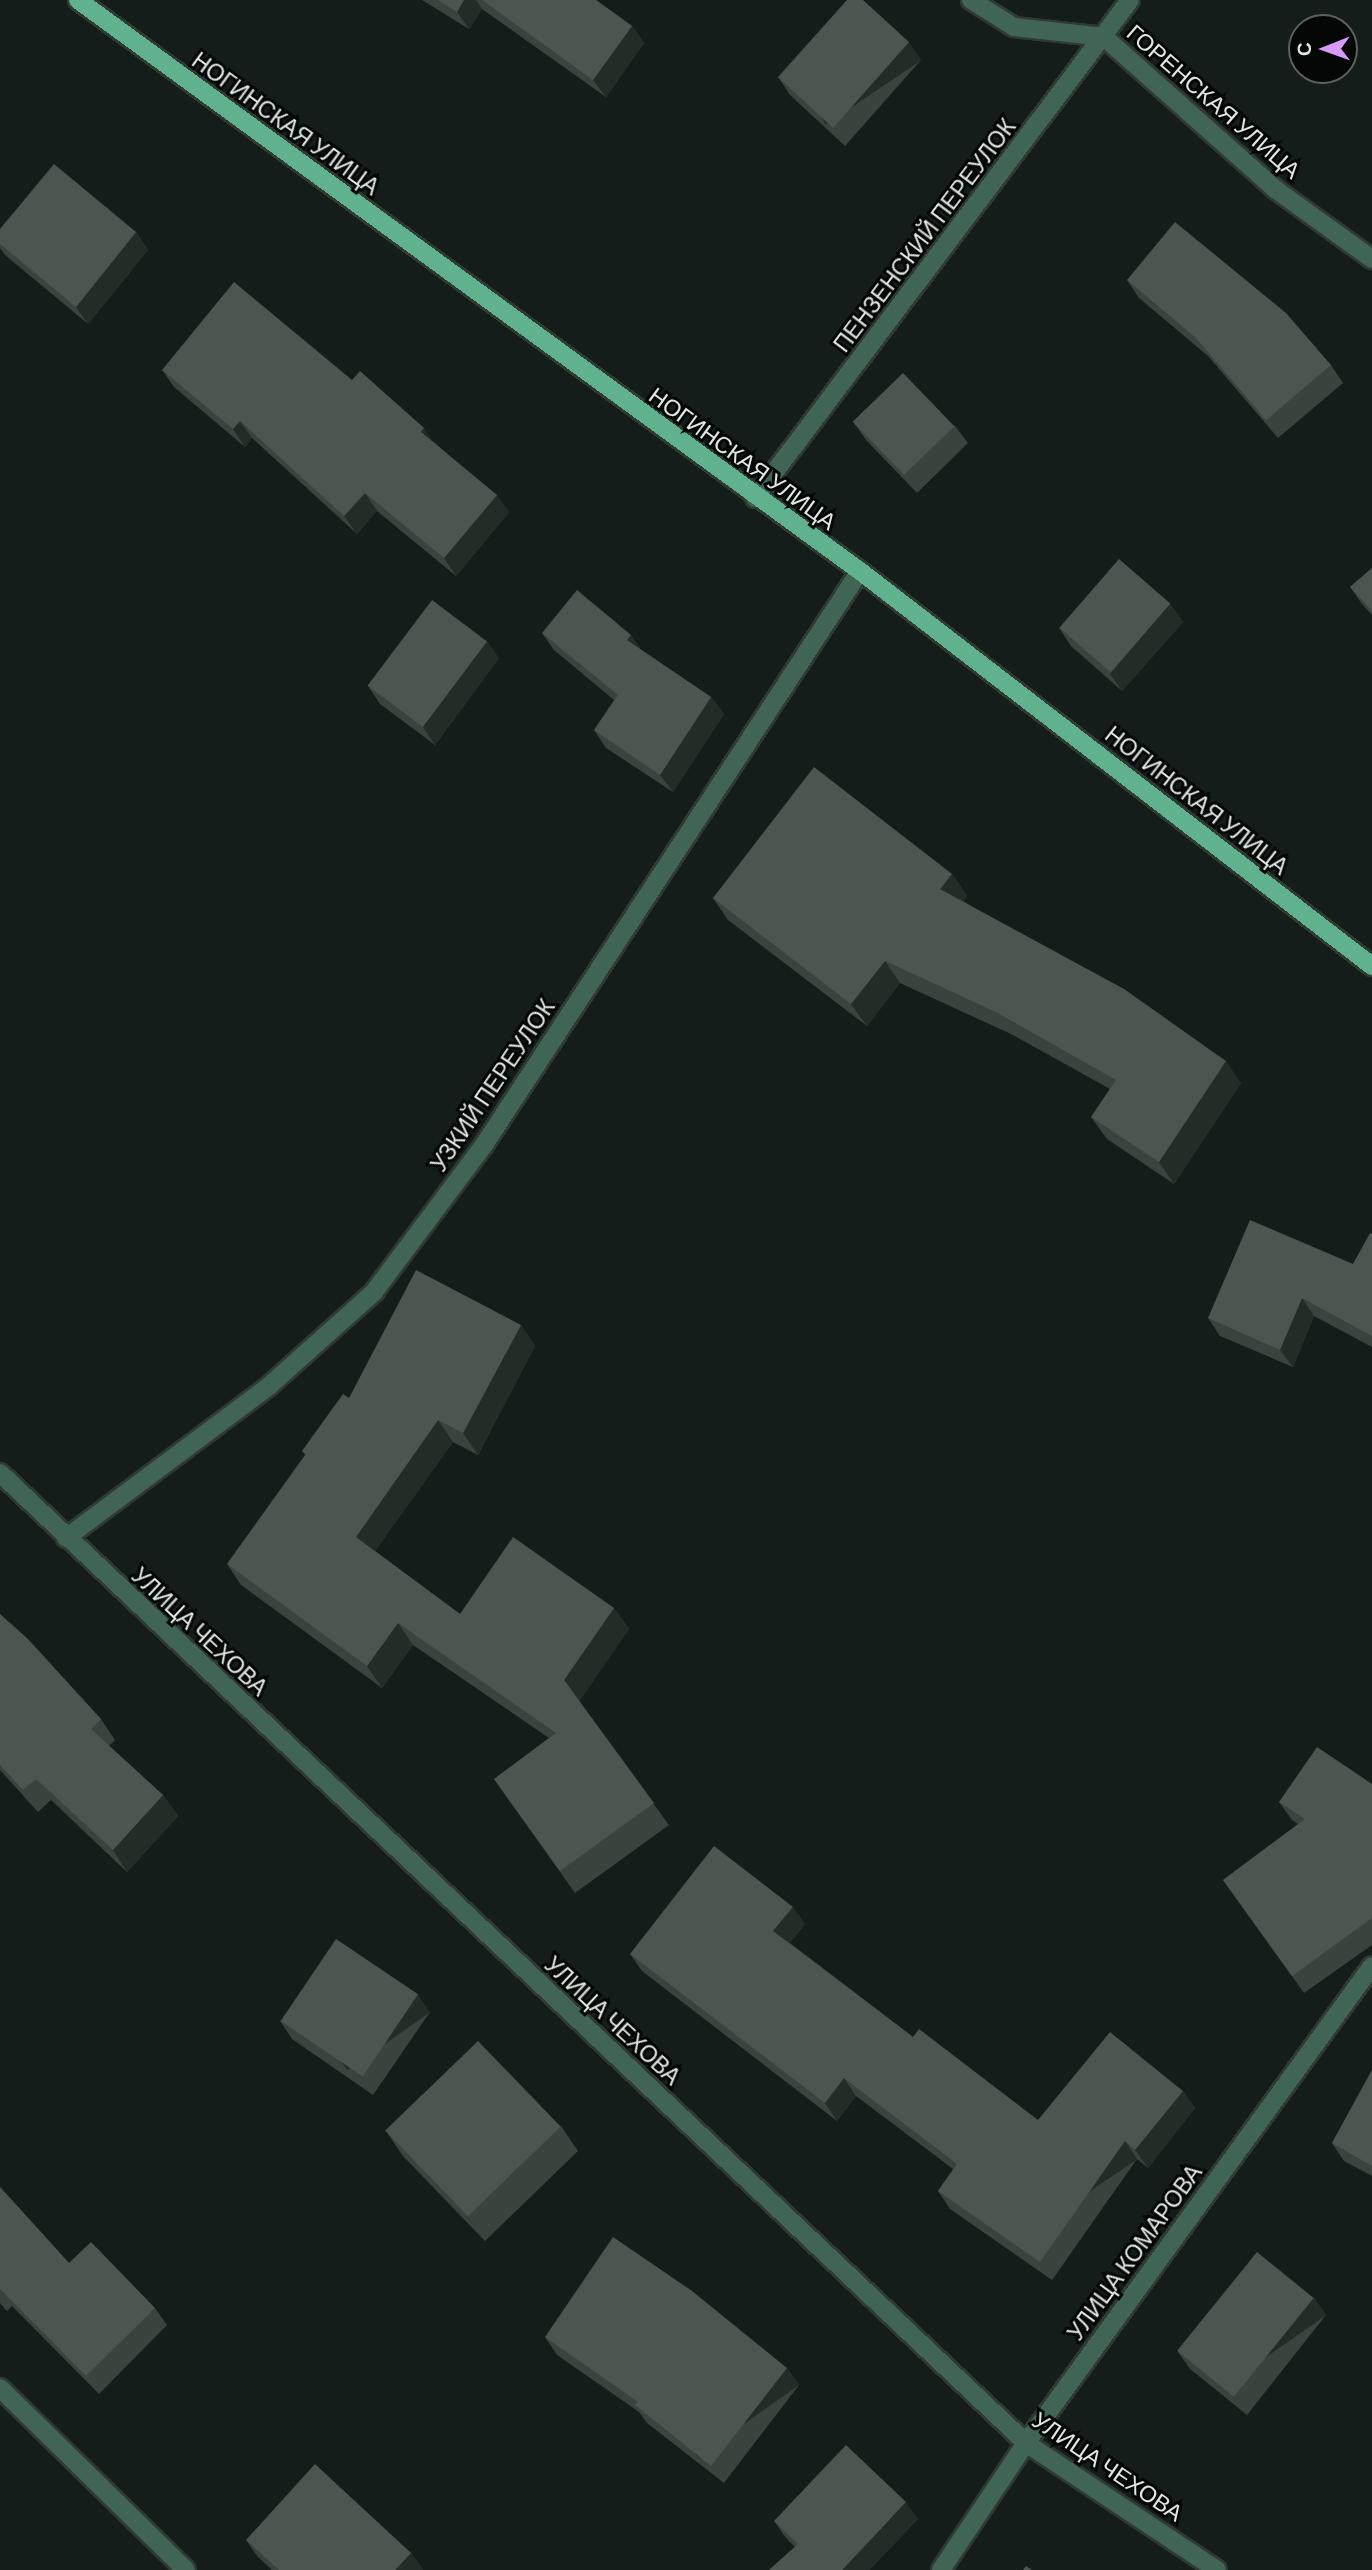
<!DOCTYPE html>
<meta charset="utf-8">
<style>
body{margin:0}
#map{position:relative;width:1372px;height:2570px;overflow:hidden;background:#141d19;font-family:Barlow,sans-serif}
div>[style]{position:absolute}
.roads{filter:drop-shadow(2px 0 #313935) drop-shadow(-2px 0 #313935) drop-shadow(0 2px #313935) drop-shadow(0 -2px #313935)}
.minor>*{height:18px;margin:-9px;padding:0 9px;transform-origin:9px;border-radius:9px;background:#406554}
.primary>*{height:18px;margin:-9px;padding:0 9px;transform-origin:9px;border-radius:9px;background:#60b18d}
.wall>*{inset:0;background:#3a433e}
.shaded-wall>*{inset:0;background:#232d28;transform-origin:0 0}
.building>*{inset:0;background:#4c5550;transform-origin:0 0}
span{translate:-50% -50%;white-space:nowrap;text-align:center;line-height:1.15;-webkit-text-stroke:6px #040705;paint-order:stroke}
.street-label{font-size:23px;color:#e1e8e4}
.north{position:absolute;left:1288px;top:14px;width:70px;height:70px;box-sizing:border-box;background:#040705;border:2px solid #5c615e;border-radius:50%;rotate:269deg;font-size:19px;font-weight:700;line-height:28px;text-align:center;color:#e1e8e4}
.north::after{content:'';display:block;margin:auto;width:24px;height:32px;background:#d89af8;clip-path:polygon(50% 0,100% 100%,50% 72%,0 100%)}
</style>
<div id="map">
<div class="roads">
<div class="minor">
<i style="left:971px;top:0;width:51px;rotate:32.1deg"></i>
<i style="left:1014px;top:27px;width:91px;rotate:6.3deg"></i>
<i style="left:1104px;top:37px;width:229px;rotate:41.6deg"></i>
<i style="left:1275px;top:189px;width:120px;rotate:35.8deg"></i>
<i style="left:755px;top:498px;width:623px;rotate:-53.02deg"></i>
<i style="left:0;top:1473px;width:1412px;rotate:43.39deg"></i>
<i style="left:1026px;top:2443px;width:229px;rotate:33.6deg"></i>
<i style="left:66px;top:1538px;width:254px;rotate:-36.8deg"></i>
<i style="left:269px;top:1386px;width:141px;rotate:-41.8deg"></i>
<i style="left:374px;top:1292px;width:184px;rotate:-53.2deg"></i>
<i style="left:484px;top:1145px;width:686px;rotate:-56.77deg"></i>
<i style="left:0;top:2388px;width:260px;rotate:44.4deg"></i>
<i style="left:941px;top:2570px;width:153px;rotate:-56.2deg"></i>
<i style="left:1026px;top:2443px;width:589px;rotate:-54.04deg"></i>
</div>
<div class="primary">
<i style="left:78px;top:0;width:968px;rotate:36.14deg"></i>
<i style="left:860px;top:571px;width:647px;rotate:37.65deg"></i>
</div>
</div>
<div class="wall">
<i style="clip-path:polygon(422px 0,596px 0,632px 26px,644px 43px,606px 97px,482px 9px,469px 29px)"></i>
<i style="clip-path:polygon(921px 60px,845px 146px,790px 95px,778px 77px)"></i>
<i style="clip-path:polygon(0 229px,136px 232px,148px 250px,88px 324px,5px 255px,0 248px)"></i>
<i style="clip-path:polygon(1127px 280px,1331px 365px,1343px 383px,1278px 438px,1208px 356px,1139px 298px)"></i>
<i style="clip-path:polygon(162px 370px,352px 380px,435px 443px,509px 512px,456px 576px,377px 511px,357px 534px,252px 438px,245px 447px,174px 387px)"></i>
<i style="clip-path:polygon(854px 423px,955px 426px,968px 443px,917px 493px,866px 440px)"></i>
<i style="clip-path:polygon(1372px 568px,1372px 615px,1362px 604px,1350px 587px)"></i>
<i style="clip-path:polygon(1170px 604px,1183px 622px,1122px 691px,1071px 646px,1059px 628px)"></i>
<i style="clip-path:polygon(542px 633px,631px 635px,641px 650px,711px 697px,724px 714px,673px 792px,606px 748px,594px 730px,614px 700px,554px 650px)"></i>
<i style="clip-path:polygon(499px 658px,435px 745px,380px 704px,368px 686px)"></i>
<i style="clip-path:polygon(952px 874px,967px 896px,963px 901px,1241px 1083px,1174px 1184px,1107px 1139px,1091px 1117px,1110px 1089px,1011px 1034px,900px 983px,867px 1026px,728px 920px,713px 898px)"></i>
<i style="clip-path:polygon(1372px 1234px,1372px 1347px,1314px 1316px,1293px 1367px,1220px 1336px,1208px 1318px,1353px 1264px)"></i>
<i style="clip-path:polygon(521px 1325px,535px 1346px,478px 1455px,453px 1442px,375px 1551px,460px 1614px,614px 1608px,629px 1629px,579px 1701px,669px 1825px,575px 1893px,494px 1779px,549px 1738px,413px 1645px,382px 1688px,241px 1585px,227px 1564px,305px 1455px,302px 1451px,349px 1398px)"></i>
<i style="clip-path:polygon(0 1614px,101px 1719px,115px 1740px,109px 1746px,163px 1795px,178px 1816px,127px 1872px,51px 1800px,38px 1812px,0 1770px)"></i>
<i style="clip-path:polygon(1372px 1784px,1372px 1945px,1304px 1993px,1223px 1880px,1298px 1824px,1292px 1820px,1279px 1802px)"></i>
<i style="clip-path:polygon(805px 1924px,790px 1943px,913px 2037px,1038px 2120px,1183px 2091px,1195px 2108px,1148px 2168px,1137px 2159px,1052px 2280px,950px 2209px,938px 2191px,953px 2169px,856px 2096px,837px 2121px,642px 1971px,630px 1954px)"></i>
<i style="clip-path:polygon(430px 2012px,373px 2095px,292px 2039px,280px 2021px)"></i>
<i style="clip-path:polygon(1372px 2070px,1372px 2176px,1344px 2161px,1332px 2143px)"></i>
<i style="clip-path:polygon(561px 2126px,578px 2151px,485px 2241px,403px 2156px,386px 2131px)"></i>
<i style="clip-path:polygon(0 2187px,69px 2263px,155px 2308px,167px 2325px,99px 2394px,12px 2306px,7px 2311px,0 2303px)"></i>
<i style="clip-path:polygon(1314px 2298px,1326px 2315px,1247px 2415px,1190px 2369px,1178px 2352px)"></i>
<i style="clip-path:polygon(545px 2337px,787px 2368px,799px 2385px,724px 2483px,647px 2423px,639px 2412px,557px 2355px)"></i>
<i style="clip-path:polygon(918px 2519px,869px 2570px,769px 2570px,795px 2547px,786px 2538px,774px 2521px)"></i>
<i style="clip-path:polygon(246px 2540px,411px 2553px,423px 2570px,272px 2570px,258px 2557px)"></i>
</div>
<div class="shaded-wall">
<i style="clip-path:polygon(464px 0,476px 0,482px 9px,469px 29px,457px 12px)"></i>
<i style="clip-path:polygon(632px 26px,644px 43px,606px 97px,593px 80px)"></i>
<i style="left:909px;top:42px;width:22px;height:115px;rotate:56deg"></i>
<i style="clip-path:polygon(136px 232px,148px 250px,88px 324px,76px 307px)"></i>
<i style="clip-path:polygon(240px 421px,252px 438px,245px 447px,233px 429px)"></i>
<i style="clip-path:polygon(424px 428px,436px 446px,421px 432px)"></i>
<i style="clip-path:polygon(365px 493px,377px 511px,357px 534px,344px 516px)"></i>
<i style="clip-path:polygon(497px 495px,509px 512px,456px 576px,444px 558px)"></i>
<i style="clip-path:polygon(1170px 604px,1183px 622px,1122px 691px,1110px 674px)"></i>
<i style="clip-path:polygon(631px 635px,643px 653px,627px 640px)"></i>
<i style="clip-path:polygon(487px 641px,499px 658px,435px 745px,423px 727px)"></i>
<i style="clip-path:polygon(711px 697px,724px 714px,673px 792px,660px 775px)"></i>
<i style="clip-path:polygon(952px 874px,967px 896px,955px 911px,940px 889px)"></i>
<i style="clip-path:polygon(885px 961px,900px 983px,867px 1026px,851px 1004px)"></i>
<i style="clip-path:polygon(1226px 1061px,1241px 1083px,1174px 1184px,1159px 1162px)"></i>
<i style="clip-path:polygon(1302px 1298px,1314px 1316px,1293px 1367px,1280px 1350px)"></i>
<i style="clip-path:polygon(521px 1325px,535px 1346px,478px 1455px,463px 1433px)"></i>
<i style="clip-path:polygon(438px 1420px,453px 1442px,370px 1558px,356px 1537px)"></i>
<i style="clip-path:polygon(614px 1608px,629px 1629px,579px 1702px,564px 1680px)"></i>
<i style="clip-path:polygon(398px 1623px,413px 1645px,382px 1688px,367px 1666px)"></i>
<i style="clip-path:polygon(163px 1795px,178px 1816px,127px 1872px,113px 1850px)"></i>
<i style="clip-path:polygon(793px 1907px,805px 1924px,786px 1948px,773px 1931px)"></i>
<i style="left:418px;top:1995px;width:21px;height:101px;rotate:55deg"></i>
<i style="clip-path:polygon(844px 2078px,856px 2096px,837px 2121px,825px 2103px)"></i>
<i style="clip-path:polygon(1183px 2091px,1195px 2108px,1148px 2168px,1135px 2150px)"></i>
<i style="left:1125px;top:2141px;width:22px;height:148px;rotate:56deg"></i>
<i style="left:1314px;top:2298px;width:21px;height:127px;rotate:55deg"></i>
<i style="left:787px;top:2368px;width:21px;height:124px;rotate:55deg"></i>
<i style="clip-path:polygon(906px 2502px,918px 2519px,869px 2570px,842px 2570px)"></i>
<i style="clip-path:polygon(411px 2553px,423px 2570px,395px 2570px)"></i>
</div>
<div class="building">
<i style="clip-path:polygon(438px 0,464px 0,457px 12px)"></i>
<i style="clip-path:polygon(482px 0,596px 0,632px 26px,593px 80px)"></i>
<i style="clip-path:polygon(847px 0,863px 0,909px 42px,833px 128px,778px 77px)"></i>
<i style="clip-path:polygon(54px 164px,136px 232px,76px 307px,0 244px,0 229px)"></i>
<i style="clip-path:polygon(1175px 222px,1286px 313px,1331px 365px,1266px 420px,1196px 338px,1127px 280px)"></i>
<i style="clip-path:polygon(234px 282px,352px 380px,360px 371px,424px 428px,421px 432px,497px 495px,444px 558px,365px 493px,344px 516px,240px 421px,233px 429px,162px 370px)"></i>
<i style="left:903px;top:373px;width:74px;height:70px;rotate:46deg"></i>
<i style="left:1119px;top:559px;width:68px;height:91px;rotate:41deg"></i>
<i style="clip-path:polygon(1372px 568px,1372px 611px,1350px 587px)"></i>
<i style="clip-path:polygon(577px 590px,631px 635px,627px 640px,711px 697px,660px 775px,594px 730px,618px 695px,542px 633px)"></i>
<i style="left:432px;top:600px;width:69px;height:107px;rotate:37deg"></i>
<i style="clip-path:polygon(814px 767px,952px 874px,940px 889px,1124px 989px,1226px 1061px,1159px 1162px,1091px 1117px,1116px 1080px,996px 1012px,885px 961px,851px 1004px,713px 898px)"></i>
<i style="clip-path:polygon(1250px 1220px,1353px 1264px,1370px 1233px,1372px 1234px,1372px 1336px,1302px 1298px,1280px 1350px,1208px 1318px)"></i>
<i style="clip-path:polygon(416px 1270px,521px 1325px,463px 1433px,438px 1420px,356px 1537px,460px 1614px,513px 1537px,614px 1608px,564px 1680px,654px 1803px,560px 1871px,494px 1779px,556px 1733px,398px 1623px,367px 1666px,227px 1564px,306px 1454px,302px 1451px,343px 1394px,349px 1398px)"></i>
<i style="clip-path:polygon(0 1614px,28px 1639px,101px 1719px,91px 1729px,163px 1795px,113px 1850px,36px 1779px,23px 1790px,0 1765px)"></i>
<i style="clip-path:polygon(1317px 1747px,1372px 1784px,1372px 1918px,1292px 1976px,1223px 1880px,1305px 1819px,1279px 1802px)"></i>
<i style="clip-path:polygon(714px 1846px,793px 1907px,773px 1931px,913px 2037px,919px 2029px,1038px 2120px,1110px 2032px,1183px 2091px,1135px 2150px,1125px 2141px,1040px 2262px,938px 2191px,957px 2164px,844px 2078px,825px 2103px,630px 1954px)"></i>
<i style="left:336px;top:1939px;width:99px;height:99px;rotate:34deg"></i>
<i style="left:478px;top:2041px;width:119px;height:129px;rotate:46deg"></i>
<i style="clip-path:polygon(1372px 2070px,1372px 2166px,1332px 2143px)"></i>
<i style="clip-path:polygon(0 2187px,69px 2263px,91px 2242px,155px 2308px,86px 2376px,0 2289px)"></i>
<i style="clip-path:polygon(613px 2237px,692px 2291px,787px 2368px,711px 2466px,635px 2405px,638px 2402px,545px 2337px)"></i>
<i style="left:1257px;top:2252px;width:73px;height:127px;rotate:39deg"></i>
<i style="clip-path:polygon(846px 2445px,906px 2502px,842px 2570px,769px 2570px,798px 2544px,774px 2521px)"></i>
<i style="clip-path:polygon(315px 2464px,411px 2553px,395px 2570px,279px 2570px,246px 2540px)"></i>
<i style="clip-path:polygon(1026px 2566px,1032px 2570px,1023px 2570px)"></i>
</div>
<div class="street-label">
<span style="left:1214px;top:101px;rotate:41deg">ГОРЕНСКАЯ УЛИЦА</span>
<span style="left:286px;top:123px;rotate:36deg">НОГИНСКАЯ УЛИЦА</span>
<span style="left:924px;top:235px;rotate:-53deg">ПЕНЗЕНСКИЙ ПЕРЕУЛОК</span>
<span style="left:743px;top:458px;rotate:36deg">НОГИНСКАЯ УЛИЦА</span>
<span style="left:1197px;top:800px;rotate:38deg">НОГИНСКАЯ УЛИЦА</span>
<span style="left:492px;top:1085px;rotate:-56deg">УЗКИЙ ПЕРЕУЛОК</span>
<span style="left:200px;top:1631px;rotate:43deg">УЛИЦА ЧЕХОВА</span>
<span style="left:613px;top:2020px;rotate:43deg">УЛИЦА ЧЕХОВА</span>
<span style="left:1134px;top:2252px;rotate:-54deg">УЛИЦА КОМАРОВА</span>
<span style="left:1108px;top:2466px;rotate:34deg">УЛИЦА ЧЕХОВА</span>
</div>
<div class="north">С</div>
</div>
